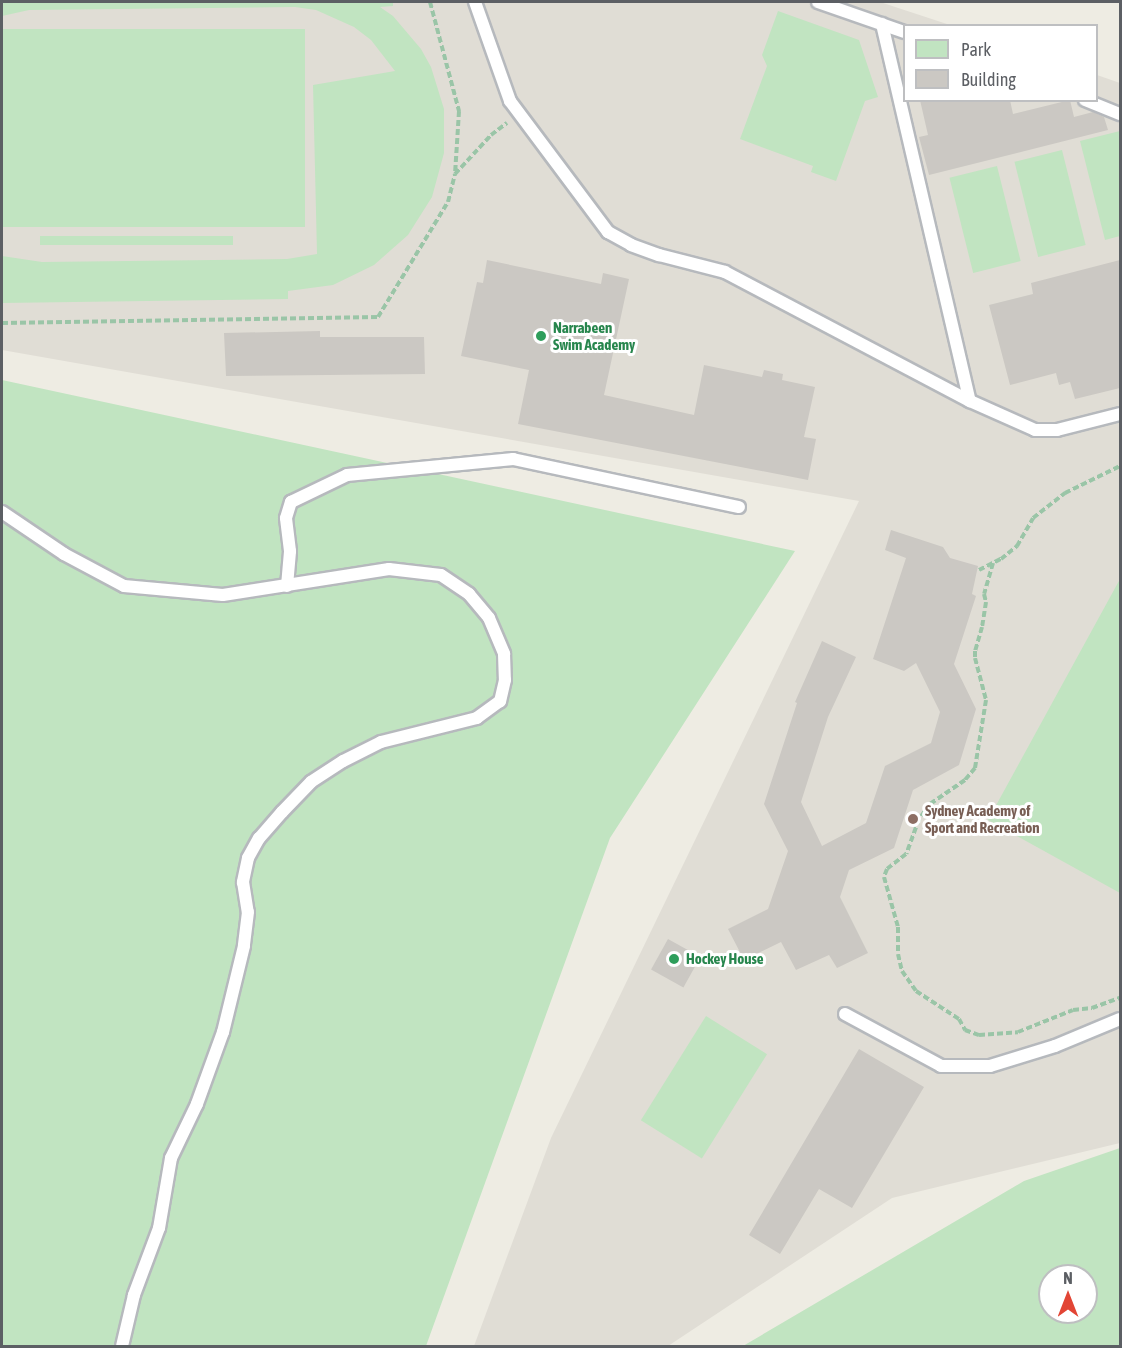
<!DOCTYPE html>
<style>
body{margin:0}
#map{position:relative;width:1122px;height:1348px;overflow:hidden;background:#eeece3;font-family:"Asap Condensed",sans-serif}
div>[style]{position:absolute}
.education>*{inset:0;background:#e0ddd5}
.green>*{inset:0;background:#c1e4c1;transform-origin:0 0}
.building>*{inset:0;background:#cbc8c3;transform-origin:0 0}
.path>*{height:4px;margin-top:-2px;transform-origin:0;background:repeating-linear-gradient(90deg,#9ac5a7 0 6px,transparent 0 9px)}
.roads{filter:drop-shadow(2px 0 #b6b9bd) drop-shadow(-2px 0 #b6b9bd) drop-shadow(0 2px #b6b9bd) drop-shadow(0 -2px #b6b9bd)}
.service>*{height:12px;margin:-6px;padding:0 6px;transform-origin:6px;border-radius:6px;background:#fff}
.dots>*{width:16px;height:16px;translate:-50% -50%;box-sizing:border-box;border:3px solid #fff;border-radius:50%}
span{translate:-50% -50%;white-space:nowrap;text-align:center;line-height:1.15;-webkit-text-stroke:6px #fff;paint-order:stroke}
.leisure-label{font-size:15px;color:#27864d;font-weight:700}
.left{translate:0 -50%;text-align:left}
.education-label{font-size:15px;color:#785e54;font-weight:700}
.frame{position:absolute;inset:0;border:3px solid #5c5f64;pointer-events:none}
.legend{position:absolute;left:903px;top:24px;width:195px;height:78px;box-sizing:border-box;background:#fff;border:2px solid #bebfc1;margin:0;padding:8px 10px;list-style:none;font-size:18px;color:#5c5f64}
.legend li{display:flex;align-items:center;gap:12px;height:30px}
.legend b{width:30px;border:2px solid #bebfc1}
.north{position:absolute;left:1038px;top:1264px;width:60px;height:60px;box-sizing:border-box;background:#fff;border:2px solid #bebfc1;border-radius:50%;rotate:0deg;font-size:16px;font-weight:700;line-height:24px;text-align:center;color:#5c5f64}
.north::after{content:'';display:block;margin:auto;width:21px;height:27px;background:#e24535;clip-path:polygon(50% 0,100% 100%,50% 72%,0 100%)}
</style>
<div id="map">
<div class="education">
<i style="clip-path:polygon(2px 2px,880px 2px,950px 25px,904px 26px,904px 100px,1096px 100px,1097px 75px,1120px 83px,1120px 1143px,892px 1198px,668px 1346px,474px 1346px,551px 1138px,859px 501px,2px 350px)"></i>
</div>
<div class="green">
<i style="clip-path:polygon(2px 2px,393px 2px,393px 6px,380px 7px,393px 16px,421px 49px,431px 67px,444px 109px,444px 153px,432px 197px,408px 235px,374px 265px,333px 285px,288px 291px,288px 299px,2px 303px,2px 256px,42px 262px,287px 259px,317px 254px,313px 85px,395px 71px,371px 40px,354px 27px,316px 10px,295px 7px,29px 10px,2px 16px)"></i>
<i style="clip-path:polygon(778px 11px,859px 40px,878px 97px,865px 101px,836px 181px,811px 172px,813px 166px,740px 139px,767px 66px,762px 55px)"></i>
<i style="left:305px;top:29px;width:198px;height:303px;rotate:90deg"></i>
<i style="clip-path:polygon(1120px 131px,1120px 236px,1105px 240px,1080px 141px)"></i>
<i style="left:1062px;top:150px;width:98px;height:49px;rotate:76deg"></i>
<i style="left:997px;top:166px;width:98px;height:49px;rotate:76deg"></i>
<i style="left:233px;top:236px;width:9px;height:193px;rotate:90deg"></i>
<i style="clip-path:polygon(2px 380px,795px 551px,610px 838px,426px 1346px,2px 1346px)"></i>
<i style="clip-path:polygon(1120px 579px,1120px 893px,988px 820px)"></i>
<i style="left:706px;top:1016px;width:72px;height:123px;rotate:32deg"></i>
<i style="clip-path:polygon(evenodd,1120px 1148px,1120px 1346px,743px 1346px,1024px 1181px,1120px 1148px,1050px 1276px,1086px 1276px,1086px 1312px,1050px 1312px,1050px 1276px)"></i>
</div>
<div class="building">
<i style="clip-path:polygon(920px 100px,1010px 100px,1013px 114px,1070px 100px,1074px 117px,1093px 112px,1104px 117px,1108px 130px,929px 175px,919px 137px,928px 135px)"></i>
<i style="clip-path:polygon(487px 260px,601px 284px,603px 273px,629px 279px,604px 395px,694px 415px,704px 365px,762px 377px,764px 370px,783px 374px,782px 380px,815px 387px,804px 437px,816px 439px,808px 480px,518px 424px,529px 370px,461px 356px,477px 282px,483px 283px)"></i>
<i style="clip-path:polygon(1120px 260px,1120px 388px,1075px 399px,1070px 382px,1059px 385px,1056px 373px,1010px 385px,989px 305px,1033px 294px,1031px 283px)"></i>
<i style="clip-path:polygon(320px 331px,320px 337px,424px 337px,425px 374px,226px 376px,224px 333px)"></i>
<i style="clip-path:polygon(891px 530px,943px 547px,950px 558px,978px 566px,972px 594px,976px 596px,954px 664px,976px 709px,959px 765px,913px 790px,894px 848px,849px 870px,840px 897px,868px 953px,837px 968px,829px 955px,796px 970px,781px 942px,744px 960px,728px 929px,768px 909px,788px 851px,764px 804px,797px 703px,795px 702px,822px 641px,856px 657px,828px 717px,801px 802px,822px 846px,866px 823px,885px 766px,931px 743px,940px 712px,916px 663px,904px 671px,873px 659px,906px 558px,885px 550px)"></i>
<i style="left:668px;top:939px;width:37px;height:35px;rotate:29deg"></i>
<i style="clip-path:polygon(859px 1049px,924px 1087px,852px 1208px,819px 1189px,780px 1254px,749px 1235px)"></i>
</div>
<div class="path">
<i style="left:430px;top:2px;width:113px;rotate:75.1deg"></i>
<i style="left:459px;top:111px;width:63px;rotate:93.6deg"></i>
<i style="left:2px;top:323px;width:376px;rotate:-0.9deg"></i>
<i style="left:378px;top:317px;width:135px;rotate:-58.7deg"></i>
<i style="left:448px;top:202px;width:29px;rotate:-76deg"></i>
<i style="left:455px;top:174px;width:53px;rotate:-47.3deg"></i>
<i style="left:491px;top:135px;width:20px;rotate:-37deg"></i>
<i style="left:993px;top:563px;width:32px;rotate:106deg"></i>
<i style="left:984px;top:594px;width:8px;rotate:76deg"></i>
<i style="left:986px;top:602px;width:25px;rotate:99deg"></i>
<i style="left:982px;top:627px;width:25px;rotate:106deg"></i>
<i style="left:975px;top:651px;width:7px;rotate:90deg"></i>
<i style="left:975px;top:658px;width:43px;rotate:75.3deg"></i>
<i style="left:986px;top:700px;width:69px;rotate:99.2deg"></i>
<i style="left:975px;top:768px;width:16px;rotate:130deg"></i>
<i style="left:965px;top:780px;width:42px;rotate:145.6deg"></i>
<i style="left:930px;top:804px;width:19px;rotate:126deg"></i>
<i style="left:919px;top:819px;width:37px;rotate:110deg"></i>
<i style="left:906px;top:854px;width:24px;rotate:142deg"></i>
<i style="left:887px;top:869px;width:9px;rotate:111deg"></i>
<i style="left:884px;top:877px;width:52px;rotate:74.4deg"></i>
<i style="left:898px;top:927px;width:27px;rotate:90deg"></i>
<i style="left:898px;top:954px;width:17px;rotate:77deg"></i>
<i style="left:902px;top:971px;width:24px;rotate:55deg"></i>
<i style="left:916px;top:991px;width:51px;rotate:33.1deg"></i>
<i style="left:959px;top:1019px;width:13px;rotate:61deg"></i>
<i style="left:965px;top:1030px;width:15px;rotate:20deg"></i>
<i style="left:979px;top:1035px;width:39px;rotate:-4deg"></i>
<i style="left:1018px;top:1032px;width:59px;rotate:-21.8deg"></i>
<i style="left:1073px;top:1010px;width:19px;rotate:-6deg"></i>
<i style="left:1092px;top:1008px;width:30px;rotate:-20deg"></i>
<i style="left:979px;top:570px;width:25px;rotate:-27deg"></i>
<i style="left:1001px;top:559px;width:21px;rotate:-39deg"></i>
<i style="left:1017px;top:546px;width:32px;rotate:-60deg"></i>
<i style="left:1033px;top:518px;width:41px;rotate:-38deg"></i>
<i style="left:1065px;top:493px;width:61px;rotate:-26.1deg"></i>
</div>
<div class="roads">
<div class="service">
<i style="left:475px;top:2px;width:105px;rotate:70.5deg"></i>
<i style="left:510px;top:101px;width:164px;rotate:53.2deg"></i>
<i style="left:608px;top:232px;width:26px;rotate:29deg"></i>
<i style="left:631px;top:245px;width:30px;rotate:20deg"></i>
<i style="left:659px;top:255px;width:68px;rotate:14.4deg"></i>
<i style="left:725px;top:272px;width:277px;rotate:27.8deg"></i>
<i style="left:970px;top:401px;width:71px;rotate:24deg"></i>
<i style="left:1035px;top:430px;width:22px"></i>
<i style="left:1057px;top:430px;width:65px;rotate:-14.3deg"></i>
<i style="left:818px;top:2px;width:91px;rotate:19.2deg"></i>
<i style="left:882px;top:24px;width:387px;rotate:76.9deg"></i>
<i style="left:1085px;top:100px;width:38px;rotate:22deg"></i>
<i style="left:2px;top:512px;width:75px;rotate:34.1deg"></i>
<i style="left:64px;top:554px;width:68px;rotate:28.1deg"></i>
<i style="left:124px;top:586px;width:99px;rotate:5.2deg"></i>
<i style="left:223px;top:595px;width:168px;rotate:-8.9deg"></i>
<i style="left:389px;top:569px;width:52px;rotate:6.6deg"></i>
<i style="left:441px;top:575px;width:34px;rotate:34deg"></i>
<i style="left:469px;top:594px;width:31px;rotate:50deg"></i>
<i style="left:489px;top:618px;width:39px;rotate:67deg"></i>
<i style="left:504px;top:654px;width:26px;rotate:88deg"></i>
<i style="left:505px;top:680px;width:22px;rotate:103deg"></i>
<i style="left:500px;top:701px;width:29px;rotate:144deg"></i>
<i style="left:477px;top:718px;width:99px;rotate:166deg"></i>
<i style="left:381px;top:742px;width:42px;rotate:153.4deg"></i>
<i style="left:343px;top:761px;width:38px;rotate:147deg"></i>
<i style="left:311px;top:782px;width:42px;rotate:134deg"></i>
<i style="left:282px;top:812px;width:35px;rotate:131deg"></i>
<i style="left:259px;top:838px;width:23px;rotate:119deg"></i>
<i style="left:248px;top:858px;width:25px;rotate:102deg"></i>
<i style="left:243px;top:882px;width:30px;rotate:81deg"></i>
<i style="left:248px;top:912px;width:34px;rotate:97deg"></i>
<i style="left:244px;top:946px;width:89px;rotate:103.7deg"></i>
<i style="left:223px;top:1032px;width:77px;rotate:109.9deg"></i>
<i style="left:197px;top:1104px;width:60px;rotate:115.7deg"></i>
<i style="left:171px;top:1158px;width:71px;rotate:99.7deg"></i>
<i style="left:159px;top:1228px;width:72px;rotate:110.5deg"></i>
<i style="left:134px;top:1295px;width:52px;rotate:103.2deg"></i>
<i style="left:287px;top:586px;width:35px;rotate:-85deg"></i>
<i style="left:290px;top:551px;width:33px;rotate:-97deg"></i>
<i style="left:286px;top:518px;width:17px;rotate:-73deg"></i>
<i style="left:291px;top:502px;width:62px;rotate:-25.7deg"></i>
<i style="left:347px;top:475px;width:167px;rotate:-5.5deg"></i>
<i style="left:513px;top:459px;width:231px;rotate:12deg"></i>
<i style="left:845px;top:1014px;width:109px;rotate:28.4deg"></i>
<i style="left:941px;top:1066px;width:49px"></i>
<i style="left:990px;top:1066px;width:68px;rotate:-17.1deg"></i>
<i style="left:1055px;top:1046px;width:70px;rotate:-22.6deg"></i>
</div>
</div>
<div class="dots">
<i style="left:541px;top:336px;background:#2e9e5b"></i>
<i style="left:913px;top:819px;background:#8d6e63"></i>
<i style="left:674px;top:959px;background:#2e9e5b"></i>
</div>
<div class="leisure-label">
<span class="left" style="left:553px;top:336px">Narrabeen<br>Swim Academy</span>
<span class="left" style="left:686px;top:959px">Hockey House</span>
</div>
<div class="education-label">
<span class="left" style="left:925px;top:819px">Sydney Academy of<br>Sport and Recreation</span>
</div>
<div class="frame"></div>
<ul class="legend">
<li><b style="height:16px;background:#c1e4c1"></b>Park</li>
<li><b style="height:16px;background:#cbc8c3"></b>Building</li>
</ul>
<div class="north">N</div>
</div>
